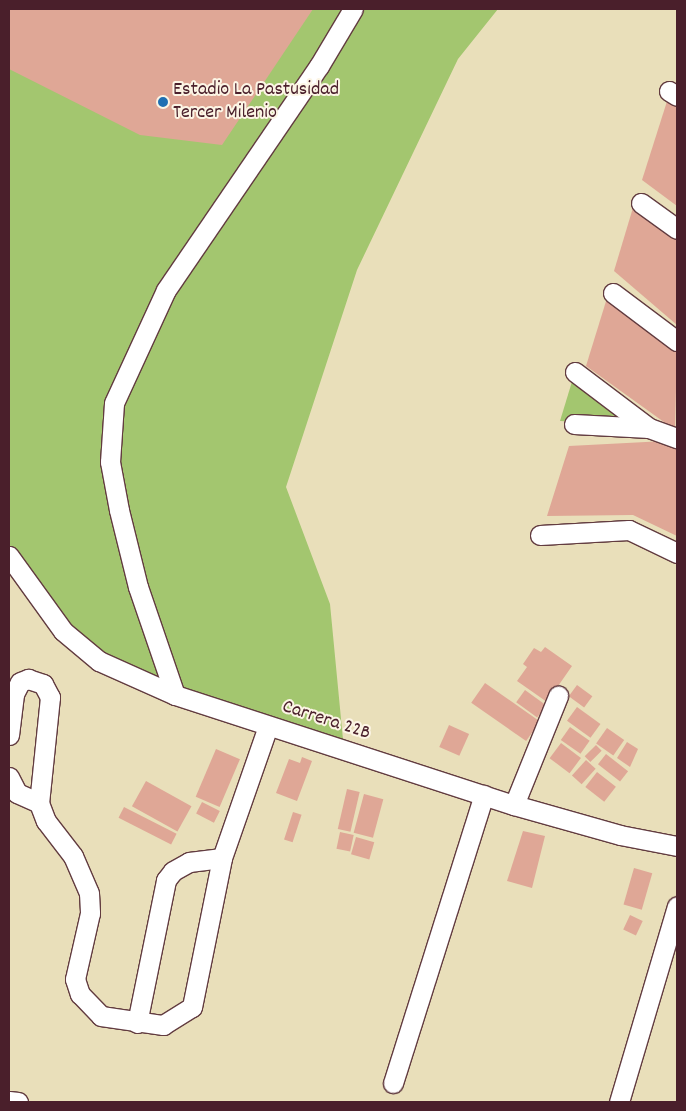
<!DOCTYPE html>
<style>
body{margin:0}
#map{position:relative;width:686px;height:1111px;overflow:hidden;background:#e9dfba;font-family:Dekko,sans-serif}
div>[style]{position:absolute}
.green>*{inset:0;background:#a3c66f}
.building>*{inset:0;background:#dfa796;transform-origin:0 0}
.roads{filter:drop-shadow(1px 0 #623c40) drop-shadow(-1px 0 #623c40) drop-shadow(0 1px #623c40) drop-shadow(0 -1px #623c40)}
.minor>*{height:19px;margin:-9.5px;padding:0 9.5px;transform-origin:9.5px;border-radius:9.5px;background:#fff}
.dots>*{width:14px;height:14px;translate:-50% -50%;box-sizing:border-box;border:2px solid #fcf5e5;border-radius:50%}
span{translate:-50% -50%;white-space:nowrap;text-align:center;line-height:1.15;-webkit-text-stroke:4px #fcf5e5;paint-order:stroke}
.poi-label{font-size:20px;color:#4a1f2b}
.left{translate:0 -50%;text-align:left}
.street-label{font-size:20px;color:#4a1f2b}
.frame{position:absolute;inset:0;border:10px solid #4a1f2b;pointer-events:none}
</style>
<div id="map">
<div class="green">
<i style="clip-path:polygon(9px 9px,498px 9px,458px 59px,357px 270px,286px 487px,330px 604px,344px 750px,99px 661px,9px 556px)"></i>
<i style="clip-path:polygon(574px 375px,643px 425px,560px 421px)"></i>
</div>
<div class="building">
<i style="clip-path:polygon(9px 9px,313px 9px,222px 145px,140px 135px,9px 69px)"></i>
<i style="clip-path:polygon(669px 95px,677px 101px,677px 206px,642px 180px)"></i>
<i style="clip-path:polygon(635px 201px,677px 232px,677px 325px,614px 271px)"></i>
<i style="clip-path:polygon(607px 298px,677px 347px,675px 430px,586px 366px)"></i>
<i style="clip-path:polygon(665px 441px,677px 446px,677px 536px,633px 515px,547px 516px,569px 446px)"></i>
<i style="clip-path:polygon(545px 647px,572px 666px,547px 702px,517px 681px,527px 667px,523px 664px,534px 648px,541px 652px)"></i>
<i style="left:485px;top:683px;width:67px;height:24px;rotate:35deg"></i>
<i style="left:577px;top:685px;width:19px;height:14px;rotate:36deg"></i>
<i style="left:525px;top:690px;width:26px;height:15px;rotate:36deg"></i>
<i style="left:577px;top:707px;width:29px;height:17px;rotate:36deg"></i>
<i style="left:449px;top:725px;width:22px;height:24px;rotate:24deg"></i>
<i style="left:570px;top:727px;width:24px;height:16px;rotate:35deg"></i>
<i style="left:607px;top:728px;width:21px;height:19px;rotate:35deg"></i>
<i style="clip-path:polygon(627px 742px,638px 749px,630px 767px,617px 758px)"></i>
<i style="left:561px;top:743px;width:25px;height:19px;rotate:37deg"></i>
<i style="left:596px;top:745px;width:8px;height:16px;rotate:45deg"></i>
<i style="left:216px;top:749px;width:26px;height:52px;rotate:23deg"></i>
<i style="left:606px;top:754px;width:28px;height:13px;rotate:38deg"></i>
<i style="clip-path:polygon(302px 757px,312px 761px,297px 801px,276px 793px,289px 759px,300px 763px)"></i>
<i style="left:586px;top:760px;width:13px;height:21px;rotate:42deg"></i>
<i style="left:597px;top:772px;width:24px;height:19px;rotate:38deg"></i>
<i style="left:146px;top:781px;width:52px;height:29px;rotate:29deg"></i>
<i style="left:347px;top:789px;width:13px;height:41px;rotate:13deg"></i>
<i style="left:364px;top:794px;width:20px;height:40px;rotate:15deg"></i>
<i style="left:202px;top:802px;width:20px;height:13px;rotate:27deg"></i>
<i style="left:124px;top:807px;width:59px;height:12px;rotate:27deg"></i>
<i style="left:293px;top:812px;width:9px;height:29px;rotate:18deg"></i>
<i style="clip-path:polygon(523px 831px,545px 836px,532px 888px,507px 881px)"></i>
<i style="left:340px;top:832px;width:14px;height:17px;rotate:12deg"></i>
<i style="left:356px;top:837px;width:19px;height:18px;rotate:16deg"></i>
<i style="left:634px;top:868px;width:19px;height:38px;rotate:16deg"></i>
<i style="left:630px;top:915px;width:14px;height:16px;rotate:25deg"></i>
</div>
<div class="roads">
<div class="minor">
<i style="left:669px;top:91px;width:9px;rotate:32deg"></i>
<i style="left:641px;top:203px;width:44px;rotate:35.8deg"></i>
<i style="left:613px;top:293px;width:80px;rotate:36.9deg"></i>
<i style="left:575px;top:372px;width:93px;rotate:37.1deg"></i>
<i style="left:649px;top:428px;width:30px;rotate:20deg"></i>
<i style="left:574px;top:424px;width:75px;rotate:3.1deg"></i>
<i style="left:540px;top:535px;width:89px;rotate:-3.2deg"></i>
<i style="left:629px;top:530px;width:53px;rotate:25.6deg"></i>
<i style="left:9px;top:556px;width:92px;rotate:54.2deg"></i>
<i style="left:63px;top:631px;width:47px;rotate:39.8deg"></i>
<i style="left:99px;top:661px;width:83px;rotate:24.1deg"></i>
<i style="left:175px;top:695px;width:356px;rotate:18deg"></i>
<i style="left:514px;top:805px;width:110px;rotate:15.8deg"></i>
<i style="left:620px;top:835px;width:58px;rotate:10.9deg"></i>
<i style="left:175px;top:695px;width:114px;rotate:-108.9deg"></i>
<i style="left:138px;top:587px;width:79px;rotate:-103.9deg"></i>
<i style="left:119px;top:510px;width:49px;rotate:-100.6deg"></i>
<i style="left:110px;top:462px;width:59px;rotate:-86.1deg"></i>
<i style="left:114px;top:403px;width:124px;rotate:-65.3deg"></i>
<i style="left:166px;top:290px;width:271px;rotate:-55.7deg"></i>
<i style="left:319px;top:66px;width:66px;rotate:-59.2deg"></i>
<i style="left:9px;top:735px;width:41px;rotate:-83deg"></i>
<i style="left:14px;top:694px;width:13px;rotate:-63deg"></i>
<i style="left:20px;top:682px;width:9px;rotate:-21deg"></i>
<i style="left:28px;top:679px;width:16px;rotate:18deg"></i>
<i style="left:43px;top:684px;width:15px;rotate:62deg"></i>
<i style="left:50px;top:697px;width:107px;rotate:95.9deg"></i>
<i style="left:39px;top:803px;width:19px;rotate:69deg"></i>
<i style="left:46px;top:821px;width:44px;rotate:52.4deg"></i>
<i style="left:73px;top:856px;width:40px;rotate:66.6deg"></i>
<i style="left:89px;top:893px;width:20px;rotate:87deg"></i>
<i style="left:90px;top:913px;width:68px;rotate:102.8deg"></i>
<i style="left:75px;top:979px;width:16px;rotate:72deg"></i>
<i style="left:80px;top:994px;width:30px;rotate:46deg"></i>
<i style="left:101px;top:1016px;width:63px;rotate:8.3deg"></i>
<i style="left:163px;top:1025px;width:34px;rotate:-32deg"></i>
<i style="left:192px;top:1007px;width:152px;rotate:-78.6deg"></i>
<i style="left:222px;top:858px;width:140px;rotate:-70.8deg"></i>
<i style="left:9px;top:777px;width:18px;rotate:63deg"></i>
<i style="left:17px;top:793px;width:24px;rotate:24deg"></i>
<i style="left:514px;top:805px;width:118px;rotate:-68deg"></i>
<i style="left:137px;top:1023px;width:146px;rotate:-78.5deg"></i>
<i style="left:166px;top:880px;width:11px;rotate:-52deg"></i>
<i style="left:173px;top:871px;width:18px;rotate:-29deg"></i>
<i style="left:189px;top:862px;width:33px;rotate:-7deg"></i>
<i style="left:393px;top:1083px;width:302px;rotate:-72.5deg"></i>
<i style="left:9px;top:1101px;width:9px;rotate:6deg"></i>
<i style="left:619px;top:1102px;width:204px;rotate:-73.5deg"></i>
</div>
</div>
<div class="dots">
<i style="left:163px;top:102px;background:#1f6fb2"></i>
</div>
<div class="poi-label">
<span class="left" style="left:173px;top:102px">Estadio La Pastusidad<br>Tercer Milenio</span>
</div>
<div class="street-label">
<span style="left:326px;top:721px;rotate:18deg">Carrera 22B</span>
</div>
<div class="frame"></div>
</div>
